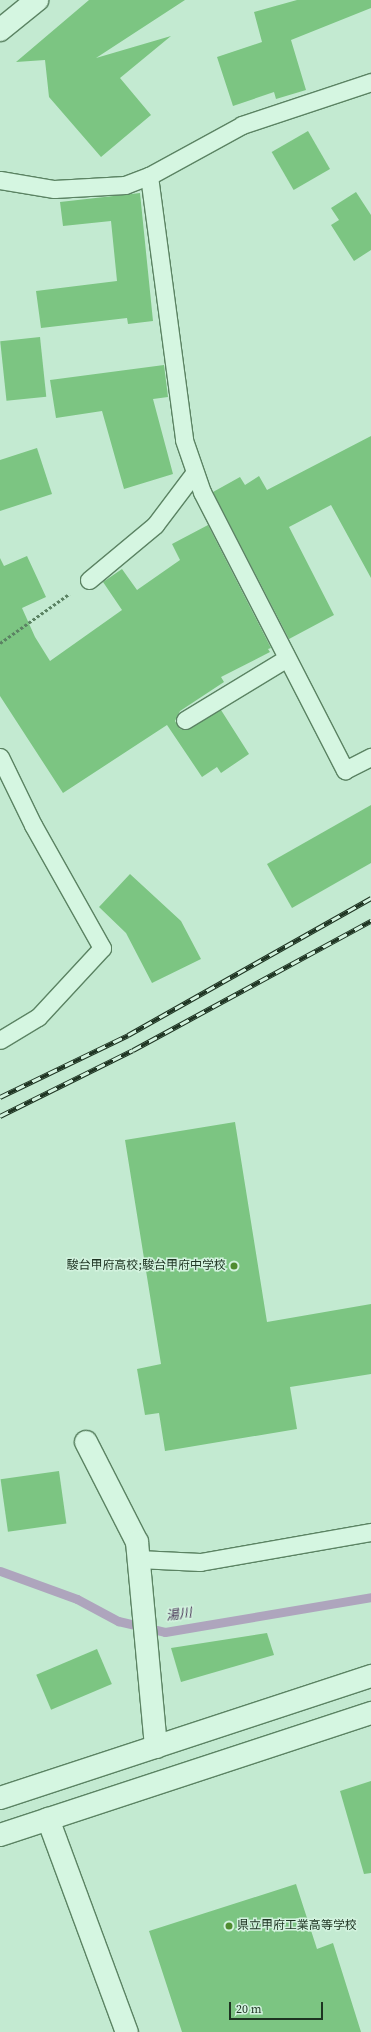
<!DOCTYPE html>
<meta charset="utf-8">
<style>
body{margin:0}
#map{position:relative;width:371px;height:2032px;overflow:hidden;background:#c3ead1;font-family:"Source Serif 4","Noto Sans JP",serif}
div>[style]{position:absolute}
.stream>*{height:9px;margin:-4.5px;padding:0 4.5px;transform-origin:4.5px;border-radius:4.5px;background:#aea5bd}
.building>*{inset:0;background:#7cc582;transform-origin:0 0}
.path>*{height:2.5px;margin-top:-1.25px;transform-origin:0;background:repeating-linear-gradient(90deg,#5b8363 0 3px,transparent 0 5px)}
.roads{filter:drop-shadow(1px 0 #5b8363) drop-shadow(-1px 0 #5b8363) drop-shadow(0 1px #5b8363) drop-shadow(0 -1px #5b8363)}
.service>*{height:17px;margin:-8.5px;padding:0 8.5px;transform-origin:8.5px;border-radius:8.5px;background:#d5f6e1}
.minor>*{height:22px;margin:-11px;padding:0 11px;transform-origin:11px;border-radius:11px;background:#d5f6e1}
.tertiary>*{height:22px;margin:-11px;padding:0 11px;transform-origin:11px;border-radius:11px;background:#d5f6e1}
.secondary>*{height:22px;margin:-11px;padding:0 11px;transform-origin:11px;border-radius:11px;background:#d5f6e1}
.rail>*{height:4.5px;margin-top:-2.25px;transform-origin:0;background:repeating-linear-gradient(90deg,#d2f2de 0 9px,#1e3422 0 18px);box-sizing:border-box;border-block:1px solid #1e3422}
.dots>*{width:11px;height:11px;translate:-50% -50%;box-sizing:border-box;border:2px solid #d2f2de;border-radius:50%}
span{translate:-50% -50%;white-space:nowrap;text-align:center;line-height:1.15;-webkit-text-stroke:3px #d2f2de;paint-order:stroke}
.poi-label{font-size:12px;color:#1e3422}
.right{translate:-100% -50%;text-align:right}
.left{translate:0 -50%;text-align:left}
.water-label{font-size:13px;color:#442f52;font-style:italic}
.scale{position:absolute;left:229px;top:2002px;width:94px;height:18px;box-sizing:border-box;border:2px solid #1e3422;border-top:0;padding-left:5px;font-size:12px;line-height:14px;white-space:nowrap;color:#1e3422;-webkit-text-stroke:3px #d2f2de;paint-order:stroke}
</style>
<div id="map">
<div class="stream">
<i style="left:0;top:1571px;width:82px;rotate:20deg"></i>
<i style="left:77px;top:1599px;width:47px;rotate:28.2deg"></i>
<i style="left:118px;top:1621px;width:48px;rotate:13.2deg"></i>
<i style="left:165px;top:1632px;width:209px;rotate:-9.6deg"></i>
</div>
<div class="building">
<i style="clip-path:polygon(89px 0,185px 0,96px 58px,171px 36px,120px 78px,151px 115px,101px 157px,49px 97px,45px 60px,16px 62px)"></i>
<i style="clip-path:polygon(297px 0,371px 0,371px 8px,291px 40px,306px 90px,276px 99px,274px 92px,233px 106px,217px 57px,262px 42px,254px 12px)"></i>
<i style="left:308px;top:131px;width:44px;height:42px;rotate:60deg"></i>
<i style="clip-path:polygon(356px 192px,371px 215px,371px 250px,354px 261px,331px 225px,339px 220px,331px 208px)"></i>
<i style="clip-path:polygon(140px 193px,153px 321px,128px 324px,127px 318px,41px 328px,36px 291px,117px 281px,111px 221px,63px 226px,60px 202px)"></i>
<i style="left:40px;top:337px;width:60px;height:40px;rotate:84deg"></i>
<i style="clip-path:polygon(164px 365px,168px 397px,153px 399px,173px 474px,124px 489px,102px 411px,56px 418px,50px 380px)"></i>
<i style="clip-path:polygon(371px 436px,371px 578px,331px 505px,289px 527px,334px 615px,289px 639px,213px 492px,240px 477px,245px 485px,259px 476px,267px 490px)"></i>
<i style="clip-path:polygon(37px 448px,52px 494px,0 511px,0 460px)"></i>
<i style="clip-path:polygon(208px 525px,271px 648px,268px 649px,270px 652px,221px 677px,224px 682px,180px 711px,175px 721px,180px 729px,186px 730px,221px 710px,249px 754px,221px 773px,217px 767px,202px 777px,167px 725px,63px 793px,0 696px,0 558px,4px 566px,27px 556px,46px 597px,22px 608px,35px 637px,50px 661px,122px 610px,103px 582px,122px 569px,137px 590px,180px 560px,172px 544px)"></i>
<i style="clip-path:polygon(371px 805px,371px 863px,292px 908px,267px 864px)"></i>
<i style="clip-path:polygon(130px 874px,181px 921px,201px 959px,152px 983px,126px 933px,99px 907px)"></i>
<i style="clip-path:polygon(235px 1122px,267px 1322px,371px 1304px,371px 1374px,290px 1387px,297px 1429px,165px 1451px,159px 1413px,145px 1415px,137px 1369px,161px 1364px,125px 1140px)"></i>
<i style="left:59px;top:1471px;width:53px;height:59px;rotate:82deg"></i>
<i style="clip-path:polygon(267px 1633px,274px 1655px,181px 1682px,171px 1648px)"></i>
<i style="left:97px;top:1649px;width:38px;height:66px;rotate:67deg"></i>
<i style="clip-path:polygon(371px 1781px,371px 1873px,364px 1874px,340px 1791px)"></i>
<i style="clip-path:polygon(296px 1884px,317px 1949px,333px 1943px,361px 2032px,182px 2032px,149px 1931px)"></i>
</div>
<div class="path">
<i style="left:0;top:643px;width:85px;rotate:-35.4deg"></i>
</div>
<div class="roads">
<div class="service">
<i style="left:149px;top:176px;width:266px;rotate:82.4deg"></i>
<i style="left:184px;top:440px;width:55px;rotate:70.9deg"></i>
<i style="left:202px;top:492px;width:313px;rotate:62.8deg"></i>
<i style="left:345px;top:770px;width:29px;rotate:-27deg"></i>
<i style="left:0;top:180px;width:55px;rotate:9.5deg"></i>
<i style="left:54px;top:189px;width:71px;rotate:-3.2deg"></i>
<i style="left:125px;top:185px;width:26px;rotate:-21deg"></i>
<i style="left:149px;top:176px;width:106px;rotate:-28.7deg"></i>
<i style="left:242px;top:125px;width:136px;rotate:-18.4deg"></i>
<i style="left:89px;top:580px;width:86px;rotate:-39.8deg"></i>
<i style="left:155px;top:525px;width:66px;rotate:-53deg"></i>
<i style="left:185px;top:720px;width:119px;rotate:-31.3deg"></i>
<i style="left:0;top:757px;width:76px;rotate:64.1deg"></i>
<i style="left:33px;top:825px;width:141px;rotate:60.7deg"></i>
<i style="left:102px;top:948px;width:94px;rotate:132.8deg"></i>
<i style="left:38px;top:1017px;width:44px;rotate:148.8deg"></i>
<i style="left:138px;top:1559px;width:62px;rotate:2.8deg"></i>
<i style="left:200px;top:1562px;width:174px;rotate:-10deg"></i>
</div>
<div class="minor">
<i style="left:86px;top:1442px;width:112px;rotate:63deg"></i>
<i style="left:137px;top:1542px;width:206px;rotate:84.7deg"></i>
<i style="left:48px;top:1819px;width:227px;rotate:69.7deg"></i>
</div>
<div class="tertiary">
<i style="left:0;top:1798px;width:391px;rotate:-18.2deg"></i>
<i style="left:0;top:1835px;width:391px;rotate:-18.2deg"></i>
</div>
<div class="secondary">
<i style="left:0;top:30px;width:48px;rotate:-39deg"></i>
</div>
</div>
<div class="rail">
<i style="left:0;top:1097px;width:142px;rotate:-25.8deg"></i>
<i style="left:128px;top:1035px;width:279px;rotate:-29.4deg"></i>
<i style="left:0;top:1116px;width:148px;rotate:-26.4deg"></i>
<i style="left:133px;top:1050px;width:271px;rotate:-28.5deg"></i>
</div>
<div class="dots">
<i style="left:234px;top:1266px;background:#508c31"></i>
<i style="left:229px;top:1926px;background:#508c31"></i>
</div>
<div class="poi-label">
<span class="right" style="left:226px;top:1266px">駿台甲府高校;駿台甲府中学校</span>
<span class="left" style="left:237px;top:1926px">県立甲府工業高等学校</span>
</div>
<div class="water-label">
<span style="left:179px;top:1615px;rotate:-8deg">湯川</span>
</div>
<div class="scale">20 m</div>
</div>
